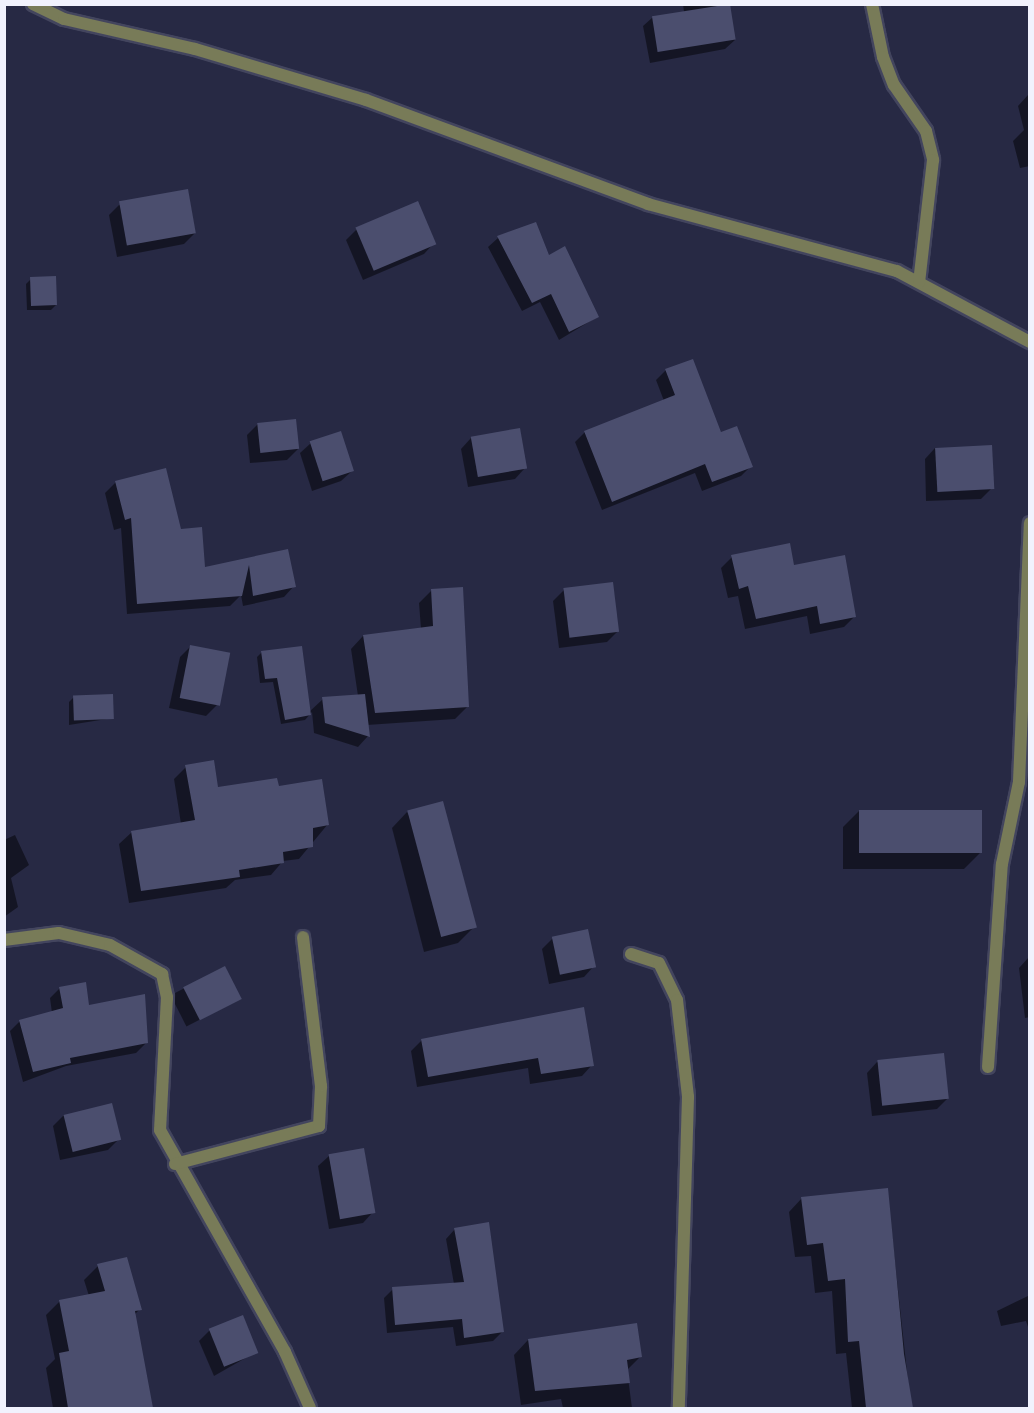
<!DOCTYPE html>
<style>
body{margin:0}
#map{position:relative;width:1034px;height:1413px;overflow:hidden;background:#272944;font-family:Merriweather,serif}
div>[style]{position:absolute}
.shadow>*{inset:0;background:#0007;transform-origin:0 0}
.building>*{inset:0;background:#4b4e6e;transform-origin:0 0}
.roads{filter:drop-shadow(2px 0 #43455e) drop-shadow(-2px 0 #43455e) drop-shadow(0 2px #43455e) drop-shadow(0 -2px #43455e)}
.minor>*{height:12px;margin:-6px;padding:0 6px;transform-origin:6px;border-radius:6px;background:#787b58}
span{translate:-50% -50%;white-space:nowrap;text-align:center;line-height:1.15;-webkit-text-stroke:5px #1e1f3a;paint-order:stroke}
.frame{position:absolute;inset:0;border:6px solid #f1f2fd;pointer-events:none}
</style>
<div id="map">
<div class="shadow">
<i style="clip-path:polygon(683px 4px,727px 4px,735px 40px,725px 49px,650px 63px,643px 26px,653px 17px,684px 12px)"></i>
<i style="clip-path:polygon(1028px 95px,1030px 166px,1020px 168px,1013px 141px,1024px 130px,1018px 106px)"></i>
<i style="clip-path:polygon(119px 205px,195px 233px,184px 244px,117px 257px,109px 215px)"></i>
<i style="clip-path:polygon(357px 229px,434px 243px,424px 254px,363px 280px,346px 240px)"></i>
<i style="clip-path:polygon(498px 238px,548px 257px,597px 317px,559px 340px,540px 302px,522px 311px,488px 247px)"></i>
<i style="clip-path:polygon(31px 279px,56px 305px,51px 310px,27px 310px,26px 284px)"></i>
<i style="clip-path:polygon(666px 370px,751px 466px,741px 476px,702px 491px,695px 473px,602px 510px,575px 442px,585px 432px,664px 401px,656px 380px)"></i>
<i style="clip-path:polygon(258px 424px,298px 449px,287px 460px,250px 463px,247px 435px)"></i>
<i style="clip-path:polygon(471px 438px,525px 468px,515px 479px,468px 487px,461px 449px)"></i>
<i style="clip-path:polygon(311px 443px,352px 471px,341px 481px,312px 491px,300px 453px)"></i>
<i style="clip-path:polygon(935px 448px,992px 488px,981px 499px,926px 501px,925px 459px)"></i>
<i style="clip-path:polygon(116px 482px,180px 530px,204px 568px,287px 551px,294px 586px,284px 597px,243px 606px,241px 595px,230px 606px,127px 614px,121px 528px,114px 530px,105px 493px)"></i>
<i style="clip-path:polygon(732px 557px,793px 567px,855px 616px,844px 627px,810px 634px,807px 616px,745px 629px,738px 596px,728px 598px,721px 568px)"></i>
<i style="clip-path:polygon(432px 590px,468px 706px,455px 719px,367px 725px,368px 736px,358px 747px,314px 733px,312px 712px,305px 720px,281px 724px,273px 682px,260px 683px,257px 657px,262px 652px,309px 712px,323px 699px,358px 696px,351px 649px,363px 636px,421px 629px,419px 603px)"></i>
<i style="clip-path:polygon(564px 590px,618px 631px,607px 642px,559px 648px,553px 601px)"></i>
<i style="clip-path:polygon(191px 646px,217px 705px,206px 716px,169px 708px,180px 657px)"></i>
<i style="clip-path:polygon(74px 697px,113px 718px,69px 725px,69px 702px)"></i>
<i style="clip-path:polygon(186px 767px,217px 789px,278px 788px,328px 824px,299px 859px,283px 861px,271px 875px,235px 880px,226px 888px,129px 903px,119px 844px,132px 832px,181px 824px,174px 779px)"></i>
<i style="clip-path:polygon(859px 811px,980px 853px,964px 869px,843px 869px,843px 827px)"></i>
<i style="clip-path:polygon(407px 812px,474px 927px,458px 943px,424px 952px,392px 828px)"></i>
<i style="clip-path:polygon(15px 835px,29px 865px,11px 878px,18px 907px,4px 917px,4px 840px)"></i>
<i style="clip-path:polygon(552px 939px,594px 966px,584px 977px,549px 984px,542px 949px)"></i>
<i style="clip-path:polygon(1029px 957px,1030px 1017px,1025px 1018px,1019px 968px)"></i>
<i style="left:224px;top:968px;width:35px;height:60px;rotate:63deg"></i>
<i style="clip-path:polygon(60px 988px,88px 1006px,146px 1043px,136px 1053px,66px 1066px,23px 1082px,10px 1031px,20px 1021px,52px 1013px,50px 998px)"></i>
<i style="clip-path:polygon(422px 1040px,592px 1065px,582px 1076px,530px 1084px,528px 1068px,417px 1087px,411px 1051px)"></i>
<i style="clip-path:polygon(877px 1062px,948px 1098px,937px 1109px,872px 1116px,867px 1073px)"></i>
<i style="clip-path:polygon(64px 1115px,119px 1139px,108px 1150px,60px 1160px,53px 1126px)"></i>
<i style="clip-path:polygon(329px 1156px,373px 1212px,363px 1223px,329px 1229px,318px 1166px)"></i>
<i style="clip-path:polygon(887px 1189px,911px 1408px,852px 1408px,846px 1353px,836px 1354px,832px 1291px,815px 1293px,811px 1256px,795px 1257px,789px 1212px,802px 1198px)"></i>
<i style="clip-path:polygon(455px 1229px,502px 1332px,493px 1341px,456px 1346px,453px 1327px,387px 1333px,384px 1298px,393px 1289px,454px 1284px,446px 1239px)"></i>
<i style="clip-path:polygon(98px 1266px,140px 1309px,134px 1315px,151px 1408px,53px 1408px,46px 1368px,55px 1359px,46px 1315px,60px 1301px,89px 1296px,84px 1280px)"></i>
<i style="clip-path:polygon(1030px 1295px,1030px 1333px,1026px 1321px,1001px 1326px,997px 1311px)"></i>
<i style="clip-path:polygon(210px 1330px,256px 1352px,214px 1376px,199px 1341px)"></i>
<i style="clip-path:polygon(528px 1340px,640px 1357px,627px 1370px,632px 1408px,563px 1408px,561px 1399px,521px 1405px,514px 1355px)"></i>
</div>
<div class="building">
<i style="left:730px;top:4px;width:36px;height:79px;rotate:81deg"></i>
<i style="left:188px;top:189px;width:45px;height:70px;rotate:80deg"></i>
<i style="left:418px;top:201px;width:47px;height:68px;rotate:67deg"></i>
<i style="clip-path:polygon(536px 222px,549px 255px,565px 246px,599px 317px,569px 332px,551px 294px,532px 303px,497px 236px)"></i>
<i style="left:56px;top:276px;width:29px;height:26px;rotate:88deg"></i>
<i style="clip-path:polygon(693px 359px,721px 432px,737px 426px,753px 467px,712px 482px,705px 464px,612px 502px,584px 431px,675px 395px,665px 369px)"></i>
<i style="left:296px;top:419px;width:30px;height:39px;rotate:84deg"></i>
<i style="left:520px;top:428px;width:41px;height:50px;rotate:80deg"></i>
<i style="left:341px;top:431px;width:42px;height:33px;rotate:72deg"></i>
<i style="left:992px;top:445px;width:44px;height:57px;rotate:87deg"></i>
<i style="clip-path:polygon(166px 468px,181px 529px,202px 527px,205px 567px,288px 549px,296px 587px,253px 596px,249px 565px,242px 596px,137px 604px,131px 518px,125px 520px,115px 481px)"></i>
<i style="clip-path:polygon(790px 543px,794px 565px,845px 555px,856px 617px,820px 624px,817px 606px,756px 619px,748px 586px,739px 589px,731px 555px)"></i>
<i style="left:613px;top:582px;width:50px;height:50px;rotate:83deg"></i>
<i style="clip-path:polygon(463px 587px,469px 707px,375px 713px,363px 635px,433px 626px,431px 589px)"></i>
<i style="left:190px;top:645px;width:41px;height:54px;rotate:11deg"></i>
<i style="clip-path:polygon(302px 646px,311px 715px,285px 720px,277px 678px,265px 679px,261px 651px)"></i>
<i style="left:113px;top:694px;width:25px;height:40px;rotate:88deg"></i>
<i style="clip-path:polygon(365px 694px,370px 737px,325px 723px,322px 697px)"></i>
<i style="clip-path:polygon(214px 760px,218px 787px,277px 778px,279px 786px,322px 779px,329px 825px,313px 828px,313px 847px,283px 852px,284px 863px,239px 870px,240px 877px,141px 891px,131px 831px,195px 820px,185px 765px)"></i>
<i style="left:443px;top:801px;width:131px;height:37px;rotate:75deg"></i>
<i style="left:859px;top:810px;width:123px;height:43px"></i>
<i style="left:588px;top:929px;width:39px;height:37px;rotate:78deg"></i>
<i style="left:225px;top:966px;width:37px;height:47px;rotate:63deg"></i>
<i style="clip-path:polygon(86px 982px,89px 1005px,145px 994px,148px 1043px,70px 1058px,71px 1063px,33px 1072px,19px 1020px,63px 1008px,59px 987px)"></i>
<i style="clip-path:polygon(584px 1007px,594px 1066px,541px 1074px,538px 1058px,428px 1077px,421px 1039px)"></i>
<i style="left:944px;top:1053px;width:46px;height:67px;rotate:84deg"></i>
<i style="left:112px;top:1103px;width:38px;height:50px;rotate:76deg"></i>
<i style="left:364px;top:1148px;width:66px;height:36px;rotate:80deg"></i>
<i style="clip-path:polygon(888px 1188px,904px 1354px,913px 1408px,866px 1408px,859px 1341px,848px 1342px,845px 1279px,828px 1281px,823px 1243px,807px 1245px,801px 1197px)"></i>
<i style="clip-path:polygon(489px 1222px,504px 1332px,464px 1338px,462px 1319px,395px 1325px,392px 1287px,464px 1282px,454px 1228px)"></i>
<i style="clip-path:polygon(127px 1257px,142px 1310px,135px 1311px,153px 1408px,68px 1408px,59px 1353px,69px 1351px,59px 1300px,105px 1291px,97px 1264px)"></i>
<i style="left:243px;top:1315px;width:41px;height:37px;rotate:68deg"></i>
<i style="clip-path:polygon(637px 1323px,642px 1357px,627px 1360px,630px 1383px,535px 1391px,528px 1339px)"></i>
</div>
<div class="roads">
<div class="minor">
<i style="left:33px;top:4px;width:34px;rotate:26deg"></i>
<i style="left:64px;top:19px;width:134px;rotate:12.9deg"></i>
<i style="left:195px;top:49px;width:178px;rotate:16.6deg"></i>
<i style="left:366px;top:100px;width:301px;rotate:20.2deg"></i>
<i style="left:648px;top:204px;width:258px;rotate:15.1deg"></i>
<i style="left:897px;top:271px;width:151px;rotate:28.1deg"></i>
<i style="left:872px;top:4px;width:54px;rotate:78.3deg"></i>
<i style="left:883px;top:57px;width:30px;rotate:69deg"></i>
<i style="left:894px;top:85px;width:56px;rotate:55.2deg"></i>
<i style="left:926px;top:131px;width:30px;rotate:76deg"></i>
<i style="left:933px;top:160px;width:123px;rotate:96.5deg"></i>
<i style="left:4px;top:940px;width:55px;rotate:-7.3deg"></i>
<i style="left:59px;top:933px;width:52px;rotate:13.2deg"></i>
<i style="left:110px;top:945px;width:60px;rotate:29.1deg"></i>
<i style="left:162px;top:974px;width:24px;rotate:78deg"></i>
<i style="left:167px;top:997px;width:133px;rotate:93deg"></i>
<i style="left:160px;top:1130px;width:255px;rotate:60.6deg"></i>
<i style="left:285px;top:1352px;width:61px;rotate:65.9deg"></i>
<i style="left:631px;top:954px;width:29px;rotate:18deg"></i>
<i style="left:659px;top:963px;width:41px;rotate:64.1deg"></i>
<i style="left:677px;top:1000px;width:98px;rotate:83.5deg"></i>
<i style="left:688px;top:1097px;width:311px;rotate:91.7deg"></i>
<i style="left:988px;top:1067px;width:203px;rotate:-86.1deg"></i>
<i style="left:1002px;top:864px;width:84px;rotate:-78.3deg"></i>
<i style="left:1019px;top:782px;width:259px;rotate:-87.6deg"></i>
<i style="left:175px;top:1164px;width:149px;rotate:-14.8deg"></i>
<i style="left:319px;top:1126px;width:40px;rotate:-87.1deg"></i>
<i style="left:321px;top:1086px;width:150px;rotate:-96.9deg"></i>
</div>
</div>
<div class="frame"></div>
</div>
